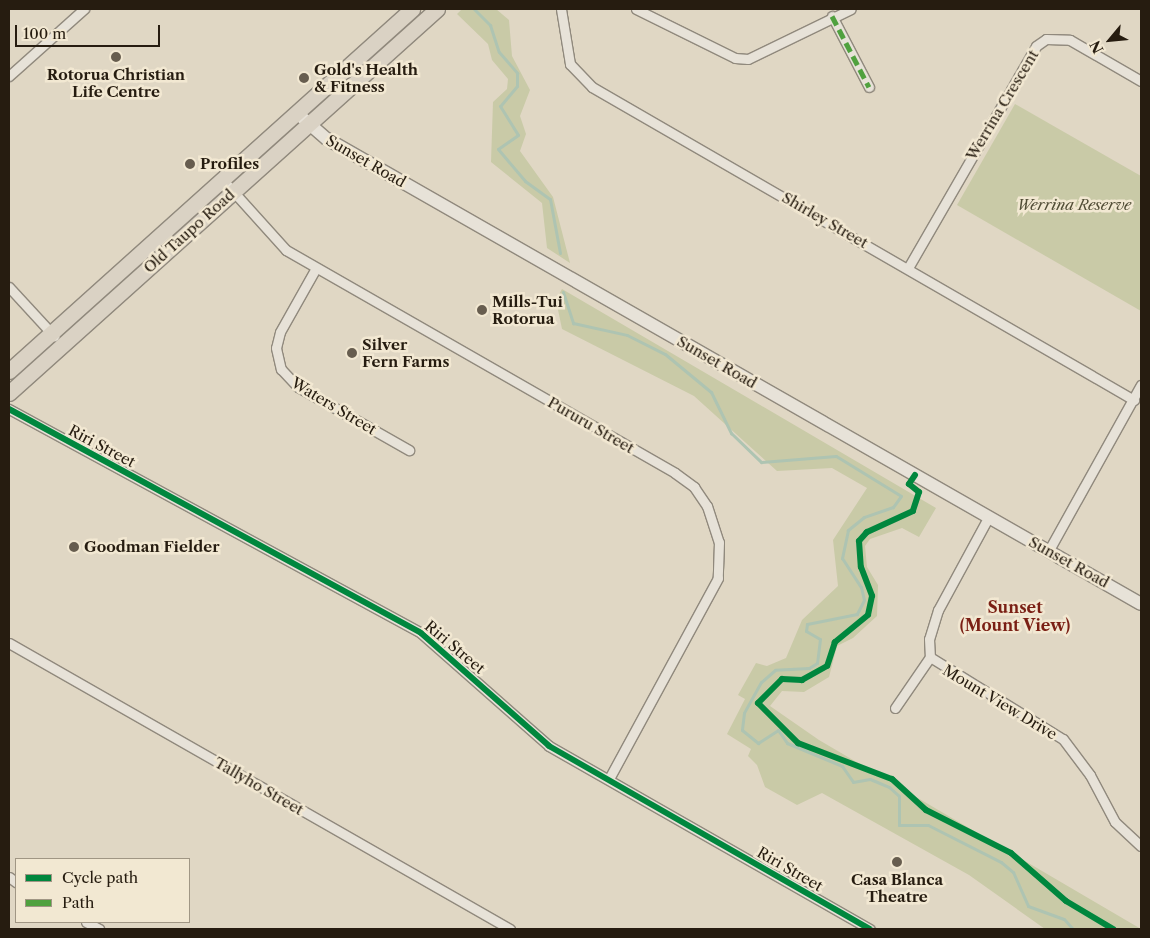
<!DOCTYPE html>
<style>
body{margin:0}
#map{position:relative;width:1150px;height:938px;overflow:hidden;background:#e0d7c4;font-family:"Libre Caslon Text",serif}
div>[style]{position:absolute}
.green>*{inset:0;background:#c9caa7}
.stream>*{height:3px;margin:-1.5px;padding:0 1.5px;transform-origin:1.5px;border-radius:1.5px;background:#aec4b2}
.roads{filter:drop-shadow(1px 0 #90897d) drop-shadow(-1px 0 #90897d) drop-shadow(0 1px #90897d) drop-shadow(0 -1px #90897d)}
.minor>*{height:9px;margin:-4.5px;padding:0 4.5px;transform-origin:4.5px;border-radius:4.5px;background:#e7e2d8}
.secondary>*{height:12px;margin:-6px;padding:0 6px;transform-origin:6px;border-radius:6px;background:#e7e2d8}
.trunk>*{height:15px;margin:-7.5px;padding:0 7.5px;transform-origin:7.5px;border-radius:7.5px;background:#dad2c4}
.quiet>*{height:5px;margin-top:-2.5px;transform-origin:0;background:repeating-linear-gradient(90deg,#50a13f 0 10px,transparent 0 15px)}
.cycleway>*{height:6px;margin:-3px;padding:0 3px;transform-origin:3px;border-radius:3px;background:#00873e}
.dots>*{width:14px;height:14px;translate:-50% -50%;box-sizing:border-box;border:2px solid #f2e8d2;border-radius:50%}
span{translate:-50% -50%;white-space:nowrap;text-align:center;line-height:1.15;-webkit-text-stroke:5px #f2e8d2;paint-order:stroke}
.poi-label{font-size:15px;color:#261c10;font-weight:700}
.left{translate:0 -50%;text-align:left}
.street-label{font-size:15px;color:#261c10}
.park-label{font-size:15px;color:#514d36;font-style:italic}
.neighbourhood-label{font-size:16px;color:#7a1f14;font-weight:700}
.frame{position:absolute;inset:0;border:10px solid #261c10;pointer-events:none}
.legend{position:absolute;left:15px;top:858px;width:175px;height:65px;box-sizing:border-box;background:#f2e8d2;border:1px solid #a09684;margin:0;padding:6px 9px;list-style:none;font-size:15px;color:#261c10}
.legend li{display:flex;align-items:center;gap:10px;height:25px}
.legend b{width:25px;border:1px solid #a09684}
.north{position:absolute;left:1085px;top:15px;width:50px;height:50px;-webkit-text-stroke:4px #f2e8d2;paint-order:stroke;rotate:242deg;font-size:14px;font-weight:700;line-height:20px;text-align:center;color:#261c10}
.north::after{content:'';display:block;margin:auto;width:18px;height:22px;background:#261c10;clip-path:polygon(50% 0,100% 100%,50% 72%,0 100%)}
.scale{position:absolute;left:15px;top:25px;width:145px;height:22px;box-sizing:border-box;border:2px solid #261c10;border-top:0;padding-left:6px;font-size:15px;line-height:18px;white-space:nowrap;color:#261c10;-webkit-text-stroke:4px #f2e8d2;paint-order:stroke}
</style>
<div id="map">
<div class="green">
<i style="clip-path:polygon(462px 9px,496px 9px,509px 20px,512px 56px,530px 90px,520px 116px,526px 134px,520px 151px,553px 197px,570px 263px,547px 248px,542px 203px,491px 162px,493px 102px,507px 89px,508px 79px,492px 60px,488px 44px,457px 14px)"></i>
<i style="clip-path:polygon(1015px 104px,1141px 176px,1141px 311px,957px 205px)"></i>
<i style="clip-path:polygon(562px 289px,936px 508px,919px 537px,902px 528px,870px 539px,865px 546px,867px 567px,878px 585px,877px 616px,853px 638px,837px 646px,829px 677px,804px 692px,782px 691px,770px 706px,819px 740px,1141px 929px,1045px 929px,969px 875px,822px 793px,797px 805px,765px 787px,757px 765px,748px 756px,751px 749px,727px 734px,745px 699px,738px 695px,756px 663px,767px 666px,786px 658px,802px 620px,838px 586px,833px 540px,867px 488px,832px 468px,777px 471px,694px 396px,562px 329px,556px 300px)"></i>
</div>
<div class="stream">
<i style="left:474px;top:9px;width:23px;rotate:45deg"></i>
<i style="left:490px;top:25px;width:28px;rotate:72deg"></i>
<i style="left:499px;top:52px;width:28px;rotate:49deg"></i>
<i style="left:517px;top:73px;width:13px;rotate:90deg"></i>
<i style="left:517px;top:86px;width:26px;rotate:130deg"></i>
<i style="left:500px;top:106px;width:34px;rotate:58deg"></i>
<i style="left:518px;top:135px;width:24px;rotate:145deg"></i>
<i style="left:498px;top:149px;width:42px;rotate:49.8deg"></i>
<i style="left:525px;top:181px;width:31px;rotate:36deg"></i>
<i style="left:550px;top:199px;width:55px;rotate:79.5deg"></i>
<i style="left:563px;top:292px;width:33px;rotate:72deg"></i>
<i style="left:573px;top:323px;width:55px;rotate:12.5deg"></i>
<i style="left:627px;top:335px;width:42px;rotate:26.6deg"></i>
<i style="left:665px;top:354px;width:60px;rotate:39.6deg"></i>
<i style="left:711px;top:392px;width:46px;rotate:64deg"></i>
<i style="left:731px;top:433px;width:42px;rotate:44deg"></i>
<i style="left:761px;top:462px;width:75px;rotate:-4.6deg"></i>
<i style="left:836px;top:456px;width:76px;rotate:31.6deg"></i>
<i style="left:901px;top:496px;width:14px;rotate:126deg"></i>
<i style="left:893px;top:507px;width:31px;rotate:161deg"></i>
<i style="left:864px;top:517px;width:21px;rotate:141deg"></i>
<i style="left:848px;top:530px;width:29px;rotate:102deg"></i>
<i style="left:842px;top:558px;width:35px;rotate:57deg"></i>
<i style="left:861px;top:587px;width:13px;rotate:77deg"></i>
<i style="left:864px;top:600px;width:16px;rotate:117deg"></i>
<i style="left:857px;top:614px;width:51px;rotate:168.7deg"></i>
<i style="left:807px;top:624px;width:7px;rotate:98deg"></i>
<i style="left:806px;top:631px;width:16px;rotate:30deg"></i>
<i style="left:820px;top:639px;width:24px;rotate:97deg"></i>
<i style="left:817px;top:663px;width:9px;rotate:148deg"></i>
<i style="left:809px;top:668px;width:34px;rotate:177deg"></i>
<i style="left:775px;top:670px;width:18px;rotate:139deg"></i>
<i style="left:761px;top:682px;width:35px;rotate:119deg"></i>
<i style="left:744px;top:713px;width:17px;rotate:97deg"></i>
<i style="left:742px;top:730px;width:21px;rotate:39deg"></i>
<i style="left:758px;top:743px;width:24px;rotate:-33deg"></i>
<i style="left:778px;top:730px;width:16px;rotate:55deg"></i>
<i style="left:787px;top:743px;width:60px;rotate:22.7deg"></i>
<i style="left:842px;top:766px;width:19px;rotate:55deg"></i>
<i style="left:853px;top:782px;width:17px;rotate:-10deg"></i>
<i style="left:870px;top:779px;width:21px;rotate:23deg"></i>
<i style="left:889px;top:787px;width:13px;rotate:42deg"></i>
<i style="left:899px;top:796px;width:29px;rotate:90deg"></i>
<i style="left:899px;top:825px;width:29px"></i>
<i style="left:928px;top:825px;width:82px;rotate:26.9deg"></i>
<i style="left:1001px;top:862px;width:16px;rotate:40deg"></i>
<i style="left:1013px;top:872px;width:37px;rotate:66deg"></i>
<i style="left:1028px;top:906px;width:38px;rotate:20deg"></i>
<i style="left:1064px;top:919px;width:13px;rotate:48deg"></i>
</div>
<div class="roads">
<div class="minor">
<i style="left:561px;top:9px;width:56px;rotate:80.7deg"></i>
<i style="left:570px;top:64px;width:32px;rotate:46deg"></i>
<i style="left:592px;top:87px;width:626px;rotate:30.01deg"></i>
<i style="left:636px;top:9px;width:110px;rotate:26.3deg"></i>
<i style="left:735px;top:58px;width:13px;rotate:4deg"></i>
<i style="left:748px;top:59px;width:114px;rotate:-25.9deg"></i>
<i style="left:832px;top:16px;width:80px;rotate:62.5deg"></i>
<i style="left:9px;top:76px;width:101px;rotate:-41.8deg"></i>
<i style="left:222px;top:179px;width:96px;rotate:48deg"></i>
<i style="left:286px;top:250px;width:448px;rotate:29.8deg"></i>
<i style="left:675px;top:473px;width:24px;rotate:36deg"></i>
<i style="left:694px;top:487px;width:23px;rotate:56deg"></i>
<i style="left:707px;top:506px;width:38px;rotate:72deg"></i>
<i style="left:719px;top:542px;width:36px;rotate:92deg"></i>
<i style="left:718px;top:578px;width:229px;rotate:118.5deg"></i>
<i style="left:316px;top:268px;width:73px;rotate:119.4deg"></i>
<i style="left:280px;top:332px;width:16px;rotate:104deg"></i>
<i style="left:276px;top:348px;width:22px;rotate:77deg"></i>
<i style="left:281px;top:369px;width:25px;rotate:47deg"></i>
<i style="left:298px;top:387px;width:128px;rotate:29.6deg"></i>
<i style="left:908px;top:268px;width:256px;rotate:-60deg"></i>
<i style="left:1036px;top:46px;width:12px;rotate:-35deg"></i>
<i style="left:1046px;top:39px;width:24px;rotate:2deg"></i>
<i style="left:1070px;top:40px;width:82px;rotate:30deg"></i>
<i style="left:9px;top:287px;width:67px;rotate:47.4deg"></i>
<i style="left:9px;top:409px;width:469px;rotate:28.5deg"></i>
<i style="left:421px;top:633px;width:171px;rotate:41.4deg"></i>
<i style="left:549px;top:746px;width:369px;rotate:29.7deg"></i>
<i style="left:988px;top:518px;width:105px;rotate:118.5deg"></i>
<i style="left:938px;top:610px;width:30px;rotate:107deg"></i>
<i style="left:929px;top:639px;width:18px;rotate:87deg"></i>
<i style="left:930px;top:657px;width:156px;rotate:31.7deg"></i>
<i style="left:1063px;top:739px;width:45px;rotate:53.1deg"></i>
<i style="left:1090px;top:775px;width:53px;rotate:62deg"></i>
<i style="left:1115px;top:822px;width:35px;rotate:43deg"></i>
<i style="left:1049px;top:550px;width:189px;rotate:-60.9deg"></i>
<i style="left:9px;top:643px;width:577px;rotate:29.72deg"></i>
<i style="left:895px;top:708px;width:62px;rotate:-55.5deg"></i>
<i style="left:9px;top:877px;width:9px;rotate:36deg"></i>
<i style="left:86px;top:922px;width:15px;rotate:28deg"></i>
</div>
<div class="secondary">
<i style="left:298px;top:114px;width:38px;rotate:41deg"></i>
<i style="left:327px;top:139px;width:937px;rotate:29.74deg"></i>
</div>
<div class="trunk">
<i style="left:9px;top:371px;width:542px;rotate:-41.93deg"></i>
<i style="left:9px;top:393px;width:575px;rotate:-41.9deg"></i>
</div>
</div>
<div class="quiet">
<i style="left:832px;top:16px;width:80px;rotate:62.5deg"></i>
</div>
<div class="cycleway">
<i style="left:9px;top:409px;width:469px;rotate:28.5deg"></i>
<i style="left:421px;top:633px;width:171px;rotate:41.4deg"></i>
<i style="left:549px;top:746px;width:369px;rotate:29.7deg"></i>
<i style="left:915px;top:475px;width:11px;rotate:124deg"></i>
<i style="left:909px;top:484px;width:13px;rotate:39deg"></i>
<i style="left:919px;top:492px;width:20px;rotate:108deg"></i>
<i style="left:913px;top:511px;width:51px;rotate:155.5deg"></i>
<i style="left:867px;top:532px;width:12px;rotate:132deg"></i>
<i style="left:859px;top:541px;width:26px;rotate:86deg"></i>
<i style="left:861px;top:567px;width:31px;rotate:69deg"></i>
<i style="left:872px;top:596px;width:19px;rotate:102deg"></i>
<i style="left:868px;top:615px;width:43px;rotate:140.7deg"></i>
<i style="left:835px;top:642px;width:25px;rotate:108deg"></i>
<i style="left:827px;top:666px;width:29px;rotate:151deg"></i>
<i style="left:802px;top:680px;width:20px;rotate:-177deg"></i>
<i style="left:782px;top:679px;width:34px;rotate:135deg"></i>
<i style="left:758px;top:703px;width:57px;rotate:45deg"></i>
<i style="left:798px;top:743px;width:101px;rotate:21deg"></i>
<i style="left:892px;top:779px;width:46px;rotate:42.4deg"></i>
<i style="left:926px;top:810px;width:95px;rotate:26.8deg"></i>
<i style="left:1011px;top:853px;width:73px;rotate:41.1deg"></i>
<i style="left:1066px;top:901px;width:55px;rotate:30.8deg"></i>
</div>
<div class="dots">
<i style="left:116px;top:57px;background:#675d4f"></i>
<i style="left:304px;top:78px;background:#675d4f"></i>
<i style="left:190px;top:164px;background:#675d4f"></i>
<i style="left:482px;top:310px;background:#675d4f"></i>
<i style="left:352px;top:353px;background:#675d4f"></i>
<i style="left:74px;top:547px;background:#675d4f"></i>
<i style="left:897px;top:862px;background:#675d4f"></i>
</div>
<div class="poi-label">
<span class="left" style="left:314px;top:78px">Gold's Health<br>&amp; Fitness</span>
<span style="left:116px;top:83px">Rotorua Christian<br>Life Centre</span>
<span class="left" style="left:200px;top:164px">Profiles</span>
<span class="left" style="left:492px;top:310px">Mills-Tui<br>Rotorua</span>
<span class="left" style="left:362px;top:353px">Silver<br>Fern Farms</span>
<span class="left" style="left:84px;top:547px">Goodman Fielder</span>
<span style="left:897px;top:888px">Casa Blanca<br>Theatre</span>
</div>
<div class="street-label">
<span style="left:1002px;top:105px;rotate:-59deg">Werrina Crescent</span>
<span style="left:366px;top:161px;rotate:30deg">Sunset Road</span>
<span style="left:825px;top:220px;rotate:30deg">Shirley Street</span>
<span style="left:189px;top:231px;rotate:-42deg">Old Taupo Road</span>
<span style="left:717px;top:362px;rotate:30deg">Sunset Road</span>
<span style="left:334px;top:406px;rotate:31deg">Waters Street</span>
<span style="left:591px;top:425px;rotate:30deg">Pururu Street</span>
<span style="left:102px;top:446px;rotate:28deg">Riri Street</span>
<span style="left:1069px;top:562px;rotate:29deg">Sunset Road</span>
<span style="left:455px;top:647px;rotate:40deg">Riri Street</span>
<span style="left:1000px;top:702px;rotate:31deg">Mount View Drive</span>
<span style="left:259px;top:786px;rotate:30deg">Tallyho Street</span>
<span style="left:790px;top:869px;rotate:30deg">Riri Street</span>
</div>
<div class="park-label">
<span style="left:1074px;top:205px">Werrina Reserve</span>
</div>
<div class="neighbourhood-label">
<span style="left:1015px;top:616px">Sunset<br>(Mount View)</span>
</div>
<div class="frame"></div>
<ul class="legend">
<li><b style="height:6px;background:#00873e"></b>Cycle path</li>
<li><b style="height:6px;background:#50a13f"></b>Path</li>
</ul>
<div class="north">N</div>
<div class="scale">100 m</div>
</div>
